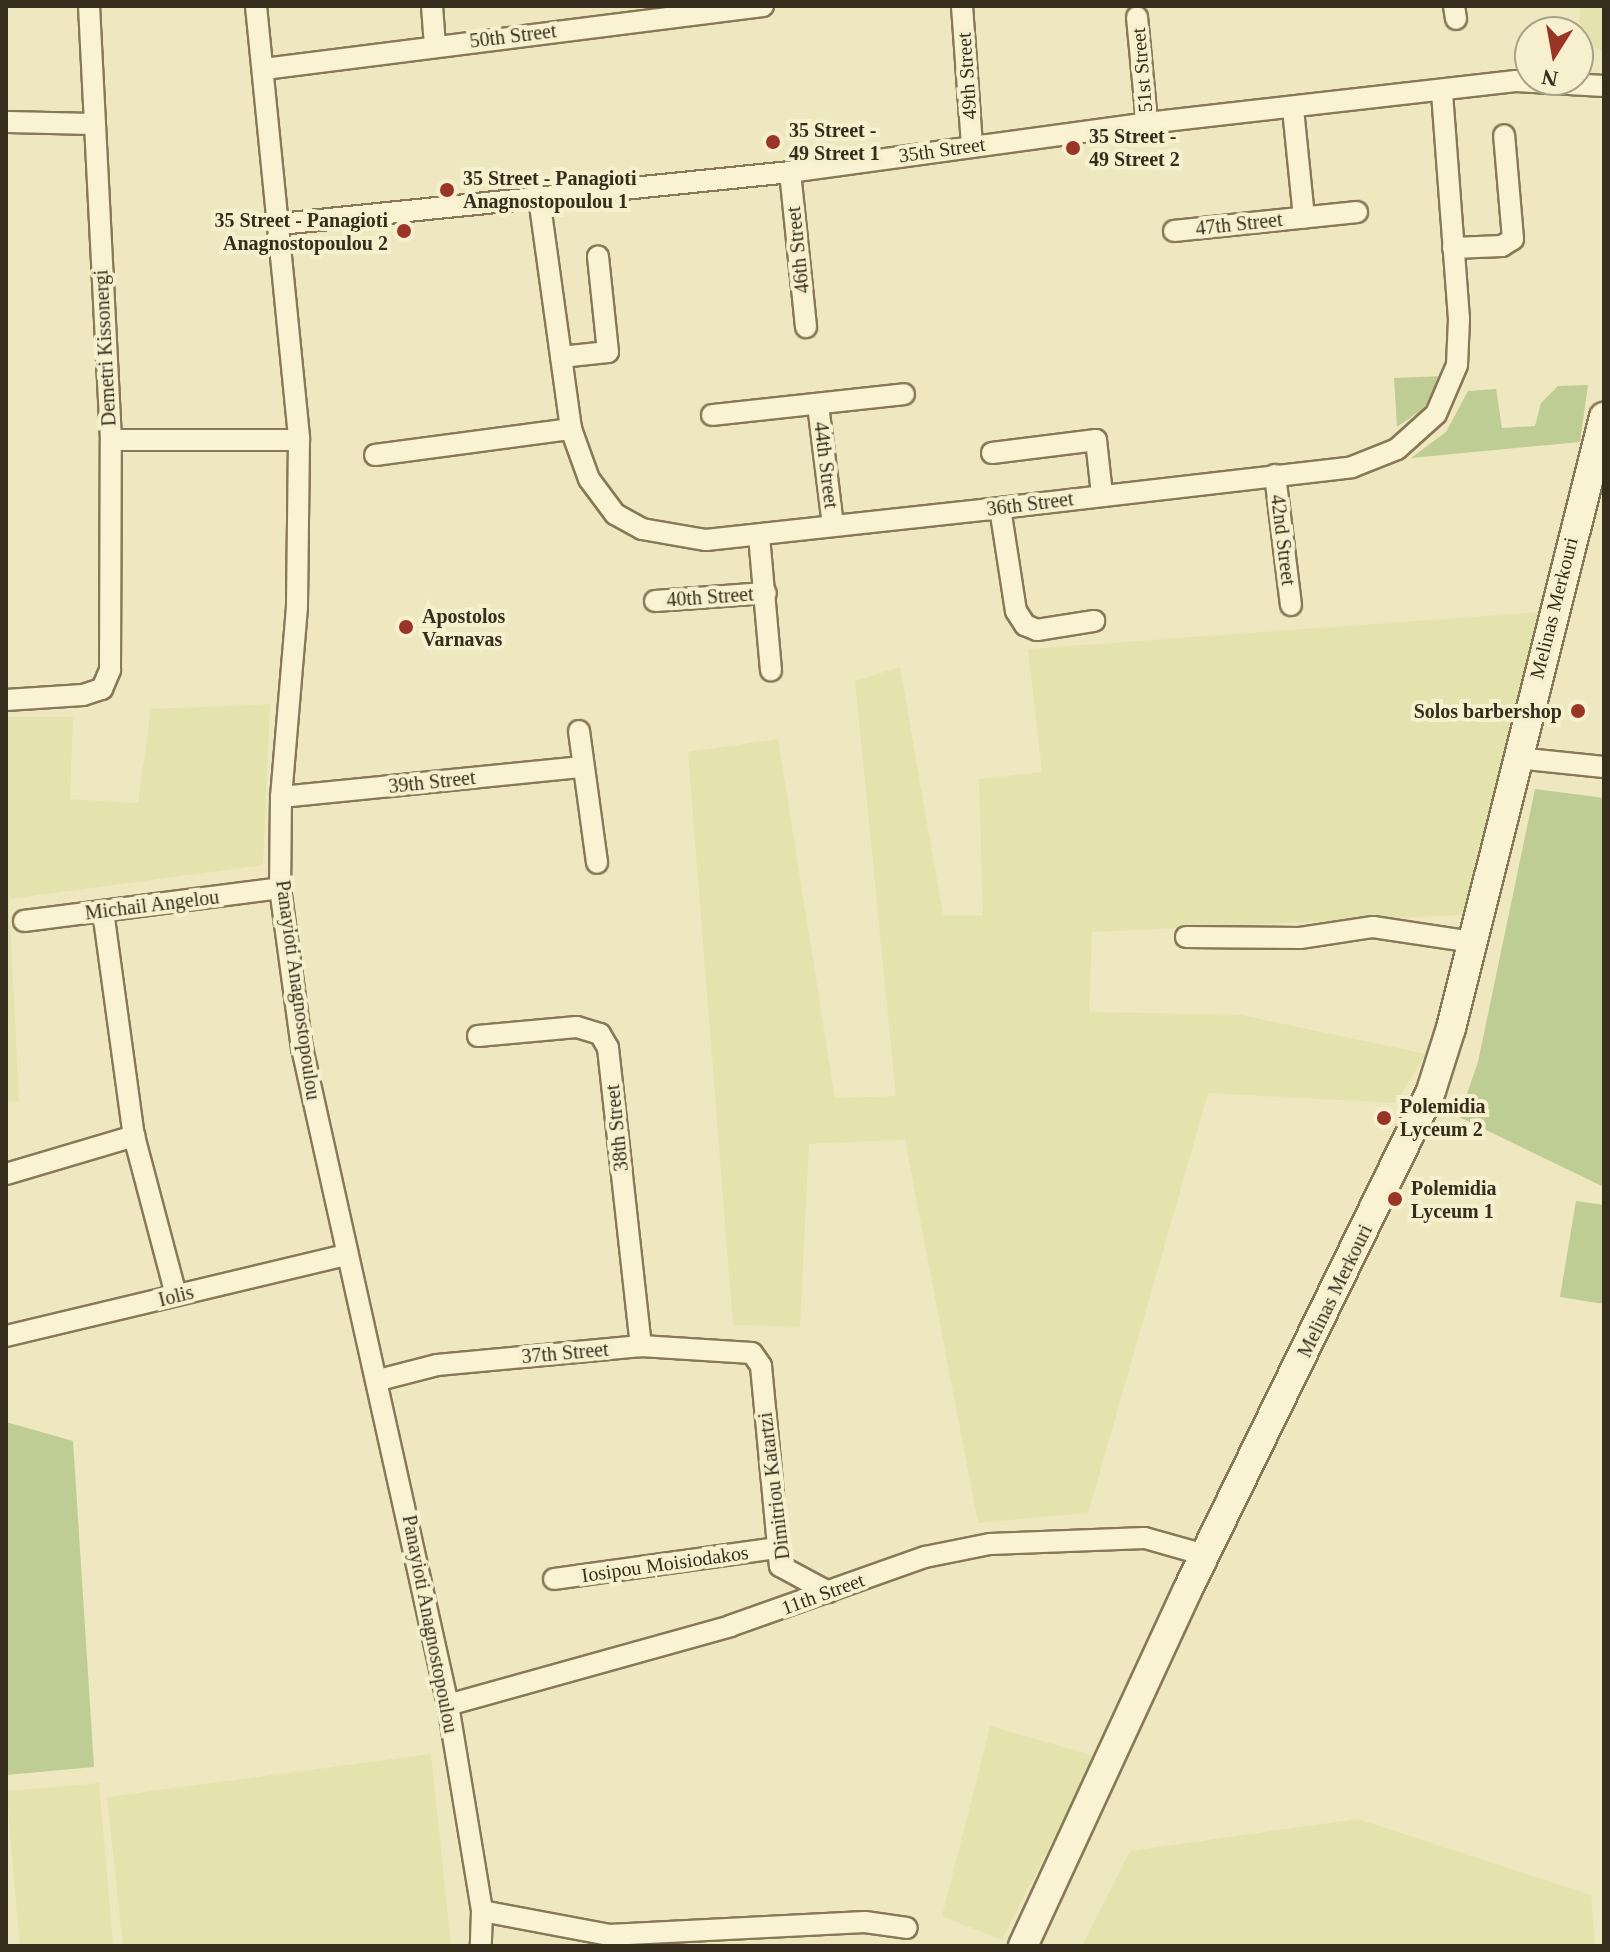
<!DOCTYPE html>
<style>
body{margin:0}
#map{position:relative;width:1610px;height:1952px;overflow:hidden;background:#efe7c0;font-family:Georgia,serif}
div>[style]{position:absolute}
.farmland>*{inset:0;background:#e5e3ad;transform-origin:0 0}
.green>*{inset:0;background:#becd93}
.roads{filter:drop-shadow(2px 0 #887857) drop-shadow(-2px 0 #887857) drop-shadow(0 2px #887857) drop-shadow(0 -2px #887857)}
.street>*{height:20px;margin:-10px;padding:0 10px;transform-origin:10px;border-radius:10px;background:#f9f3d3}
.secondary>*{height:28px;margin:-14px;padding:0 14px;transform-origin:14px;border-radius:14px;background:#f9f3d3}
.dots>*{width:22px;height:22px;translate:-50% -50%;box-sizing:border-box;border:4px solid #f6f0cf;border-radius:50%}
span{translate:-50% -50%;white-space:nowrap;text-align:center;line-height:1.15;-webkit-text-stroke:8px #f6f0cf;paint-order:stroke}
.street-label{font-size:20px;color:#372d1c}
.poi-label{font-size:20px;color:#372d1c;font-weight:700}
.left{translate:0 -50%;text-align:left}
.right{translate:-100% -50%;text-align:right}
.frame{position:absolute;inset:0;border:8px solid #372d1c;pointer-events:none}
.north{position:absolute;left:1514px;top:16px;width:80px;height:80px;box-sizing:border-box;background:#f6f0cf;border:2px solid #aaa287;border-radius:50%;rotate:191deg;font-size:22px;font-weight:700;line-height:32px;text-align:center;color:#372d1c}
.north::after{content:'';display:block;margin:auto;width:28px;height:36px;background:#983526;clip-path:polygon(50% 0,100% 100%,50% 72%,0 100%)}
</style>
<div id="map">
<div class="farmland">
<i style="clip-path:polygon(1580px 6px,1604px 6px,1604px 52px,1579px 42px)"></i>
<i style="clip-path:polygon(1539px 612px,1462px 915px,1092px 932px,1089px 1012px,1241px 1015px,1426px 1054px,1396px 1103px,1208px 1093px,1088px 1513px,978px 1523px,905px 1140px,809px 1144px,800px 1327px,733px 1325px,688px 752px,778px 739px,835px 1098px,896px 1096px,855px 681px,900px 667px,943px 915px,983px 915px,979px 779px,1042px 772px,1028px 649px)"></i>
<i style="clip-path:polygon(270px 704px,263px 865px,9px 899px,19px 1101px,6px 1102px,6px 717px,73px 717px,70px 799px,138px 803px,151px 709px)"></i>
<i style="clip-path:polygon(990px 1726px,1095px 1756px,1002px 1940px,942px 1916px)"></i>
<i style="clip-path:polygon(431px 1754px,451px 1946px,123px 1946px,107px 1797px)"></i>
<i style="left:99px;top:1783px;width:164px;height:93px;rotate:85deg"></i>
<i style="clip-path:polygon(1358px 1819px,1591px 1895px,1595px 1946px,1082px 1946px,1130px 1851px)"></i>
</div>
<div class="green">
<i style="clip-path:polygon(1444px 376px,1423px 409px,1397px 427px,1394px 378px)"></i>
<i style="clip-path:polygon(1588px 385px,1580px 442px,1411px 458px,1446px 432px,1468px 391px,1496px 389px,1502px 428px,1535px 426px,1541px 403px,1558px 386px)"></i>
<i style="clip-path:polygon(1535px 789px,1604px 798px,1604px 1187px,1459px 1117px,1478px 1062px)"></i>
<i style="clip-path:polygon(1576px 1201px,1604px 1205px,1604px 1304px,1560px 1297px)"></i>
<i style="clip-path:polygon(6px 1422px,73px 1441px,94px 1767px,6px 1775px)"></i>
</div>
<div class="roads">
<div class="street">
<i style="left:256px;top:6px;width:436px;rotate:84.3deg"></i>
<i style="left:299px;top:440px;width:167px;rotate:90.7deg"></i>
<i style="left:297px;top:607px;width:191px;rotate:94.8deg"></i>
<i style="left:281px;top:797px;width:91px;rotate:90.6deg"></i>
<i style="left:280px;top:888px;width:162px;rotate:82.2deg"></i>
<i style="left:302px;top:1048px;width:673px;rotate:77.47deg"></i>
<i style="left:448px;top:1705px;width:209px;rotate:80.6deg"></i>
<i style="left:482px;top:1911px;width:35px;rotate:92deg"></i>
<i style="left:432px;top:6px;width:40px;rotate:85.7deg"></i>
<i style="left:962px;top:6px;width:139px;rotate:85.9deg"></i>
<i style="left:1454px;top:6px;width:13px;rotate:81deg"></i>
<i style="left:1137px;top:17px;width:106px;rotate:84.6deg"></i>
<i style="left:264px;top:69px;width:503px;rotate:-7.2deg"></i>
<i style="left:1293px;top:109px;width:109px;rotate:84.2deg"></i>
<i style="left:6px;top:122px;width:87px;rotate:1.3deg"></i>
<i style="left:790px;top:172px;width:156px;rotate:84.1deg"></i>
<i style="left:539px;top:198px;width:233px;rotate:82.1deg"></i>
<i style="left:571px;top:429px;width:53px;rotate:70.2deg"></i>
<i style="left:589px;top:479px;width:44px;rotate:53.4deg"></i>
<i style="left:615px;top:514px;width:31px;rotate:29deg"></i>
<i style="left:642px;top:529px;width:65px;rotate:9.8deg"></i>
<i style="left:706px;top:540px;width:296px;rotate:-6.2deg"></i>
<i style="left:1000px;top:508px;width:354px;rotate:-6.6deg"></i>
<i style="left:1352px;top:467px;width:48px;rotate:-21.8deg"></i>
<i style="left:1397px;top:449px;width:52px;rotate:-41.9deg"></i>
<i style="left:1436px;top:414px;width:53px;rotate:-66.8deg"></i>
<i style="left:1457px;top:365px;width:46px;rotate:-87.5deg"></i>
<i style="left:1459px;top:319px;width:228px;rotate:-94.3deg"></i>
<i style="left:280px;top:224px;width:513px;rotate:-5.82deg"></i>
<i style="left:790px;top:172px;width:360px;rotate:-7.8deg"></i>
<i style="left:1147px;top:123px;width:371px;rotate:-6.5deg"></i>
<i style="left:1516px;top:81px;width:88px;rotate:3.3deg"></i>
<i style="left:1174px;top:231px;width:184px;rotate:-5.9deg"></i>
<i style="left:1453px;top:248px;width:49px;rotate:-2.3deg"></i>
<i style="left:1502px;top:246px;width:13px;rotate:-32deg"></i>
<i style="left:1513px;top:239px;width:104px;rotate:-94.9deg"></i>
<i style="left:561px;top:357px;width:47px;rotate:-6.1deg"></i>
<i style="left:608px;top:352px;width:96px;rotate:-96deg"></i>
<i style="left:818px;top:405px;width:121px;rotate:82.9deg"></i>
<i style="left:712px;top:415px;width:193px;rotate:-6.2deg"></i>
<i style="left:111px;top:440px;width:188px"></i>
<i style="left:992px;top:453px;width:105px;rotate:-7.1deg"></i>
<i style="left:1096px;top:440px;width:54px;rotate:83.7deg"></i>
<i style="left:375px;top:455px;width:198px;rotate:-7.6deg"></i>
<i style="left:1275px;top:475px;width:131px;rotate:83deg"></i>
<i style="left:1000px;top:508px;width:104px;rotate:81.2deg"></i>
<i style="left:1016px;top:611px;width:17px;rotate:57deg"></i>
<i style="left:1025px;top:625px;width:13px;rotate:23deg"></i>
<i style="left:1037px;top:630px;width:58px;rotate:-9deg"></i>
<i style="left:759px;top:536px;width:135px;rotate:84.9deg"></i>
<i style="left:655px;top:601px;width:111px;rotate:-4.1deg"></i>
<i style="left:6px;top:700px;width:77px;rotate:-3.7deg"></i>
<i style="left:83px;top:695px;width:20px;rotate:-18deg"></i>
<i style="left:102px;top:689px;width:21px;rotate:-67deg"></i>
<i style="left:110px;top:670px;width:230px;rotate:-89.8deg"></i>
<i style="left:111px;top:440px;width:435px;rotate:-92.9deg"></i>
<i style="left:579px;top:731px;width:133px;rotate:82.2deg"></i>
<i style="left:1517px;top:758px;width:87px;rotate:5.9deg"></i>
<i style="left:281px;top:797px;width:303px;rotate:-5.7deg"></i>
<i style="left:103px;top:911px;width:227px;rotate:82.2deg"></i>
<i style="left:134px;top:1136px;width:164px;rotate:75.2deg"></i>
<i style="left:24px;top:921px;width:258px;rotate:-7.3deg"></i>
<i style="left:1186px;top:937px;width:114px;rotate:0.5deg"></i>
<i style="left:1300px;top:938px;width:74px;rotate:-8.6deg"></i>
<i style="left:1373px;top:927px;width:100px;rotate:8.6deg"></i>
<i style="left:478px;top:1036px;width:99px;rotate:-5.2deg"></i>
<i style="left:577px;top:1027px;width:24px;rotate:17deg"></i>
<i style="left:600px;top:1034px;width:16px;rotate:60deg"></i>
<i style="left:608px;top:1048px;width:300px;rotate:83.7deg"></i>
<i style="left:6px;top:1174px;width:134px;rotate:-16.5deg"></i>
<i style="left:6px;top:1336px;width:350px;rotate:-13.4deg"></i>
<i style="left:379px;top:1380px;width:60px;rotate:-14.5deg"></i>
<i style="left:437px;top:1365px;width:205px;rotate:-5.3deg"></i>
<i style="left:641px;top:1346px;width:111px;rotate:3.6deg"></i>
<i style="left:752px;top:1353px;width:16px;rotate:55deg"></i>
<i style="left:761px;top:1366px;width:201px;rotate:84.6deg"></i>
<i style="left:780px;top:1566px;width:55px;rotate:28.4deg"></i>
<i style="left:554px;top:1579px;width:225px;rotate:-7.9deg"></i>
<i style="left:448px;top:1705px;width:293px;rotate:-15.6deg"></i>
<i style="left:730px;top:1626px;width:207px;rotate:-19.5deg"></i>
<i style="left:925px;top:1557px;width:66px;rotate:-11.3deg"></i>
<i style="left:990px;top:1544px;width:155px;rotate:-2.2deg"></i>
<i style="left:1145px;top:1538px;width:62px;rotate:15.8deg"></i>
<i style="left:482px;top:1911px;width:129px;rotate:10.7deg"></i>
<i style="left:609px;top:1935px;width:256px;rotate:-2.9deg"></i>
<i style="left:865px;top:1922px;width:42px;rotate:8.1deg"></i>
</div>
<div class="secondary">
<i style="left:1023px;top:1946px;width:391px;rotate:-65.2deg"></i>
<i style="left:1187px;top:1591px;width:556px;rotate:-63.99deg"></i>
<i style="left:1431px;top:1091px;width:66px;rotate:-72.4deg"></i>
<i style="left:1451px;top:1028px;width:630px;rotate:-75.94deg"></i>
</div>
</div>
<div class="dots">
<i style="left:773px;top:142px;background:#983526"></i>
<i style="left:1073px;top:148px;background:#983526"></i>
<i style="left:447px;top:190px;background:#983526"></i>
<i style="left:404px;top:231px;background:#983526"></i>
<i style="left:406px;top:627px;background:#983526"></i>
<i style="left:1578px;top:711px;background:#983526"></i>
<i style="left:1384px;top:1118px;background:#983526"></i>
<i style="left:1395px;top:1199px;background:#983526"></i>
</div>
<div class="street-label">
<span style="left:513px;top:36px;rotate:-7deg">50th Street</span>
<span style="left:1142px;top:70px;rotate:-95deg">51st Street</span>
<span style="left:967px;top:76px;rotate:-94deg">49th Street</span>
<span style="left:942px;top:150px;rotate:-8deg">35th Street</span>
<span style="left:1239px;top:224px;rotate:-6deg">47th Street</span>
<span style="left:798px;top:250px;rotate:-96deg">46th Street</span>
<span style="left:105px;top:348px;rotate:-93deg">Demetri Kissonergi</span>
<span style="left:826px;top:465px;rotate:83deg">44th Street</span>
<span style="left:1030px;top:504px;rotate:-7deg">36th Street</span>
<span style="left:1283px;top:540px;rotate:83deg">42nd Street</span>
<span style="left:710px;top:597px;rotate:-4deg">40th Street</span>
<span style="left:1554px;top:608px;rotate:-76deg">Melinas Merkouri</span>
<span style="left:432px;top:782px;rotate:-6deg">39th Street</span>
<span style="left:152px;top:905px;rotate:-7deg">Michail Angelou</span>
<span style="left:298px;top:990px;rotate:82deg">Panayioti Anagnostopoulou</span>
<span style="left:617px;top:1128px;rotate:-96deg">38th Street</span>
<span style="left:1335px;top:1291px;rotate:-64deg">Melinas Merkouri</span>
<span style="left:176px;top:1296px;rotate:-14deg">Iolis</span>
<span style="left:565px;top:1353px;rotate:-5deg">37th Street</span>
<span style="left:774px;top:1486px;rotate:-97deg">Dimitriou Katartzi</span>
<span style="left:665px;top:1564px;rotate:-8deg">Iosipou Moisiodakos</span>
<span style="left:823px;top:1594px;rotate:-20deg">11th Street</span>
<span style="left:430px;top:1624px;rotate:79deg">Panayioti Anagnostopoulou</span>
</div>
<div class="poi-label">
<span class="left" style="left:789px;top:142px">35 Street -<br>49 Street 1</span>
<span class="left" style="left:1089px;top:148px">35 Street -<br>49 Street 2</span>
<span class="left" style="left:463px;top:190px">35 Street - Panagioti<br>Anagnostopoulou 1</span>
<span class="right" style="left:388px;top:232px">35 Street - Panagioti<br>Anagnostopoulou 2</span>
<span class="left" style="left:422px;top:628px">Apostolos<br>Varnavas</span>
<span class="right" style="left:1562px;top:711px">Solos barbershop</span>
<span class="left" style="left:1400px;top:1118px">Polemidia<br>Lyceum 2</span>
<span class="left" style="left:1411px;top:1200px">Polemidia<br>Lyceum 1</span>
</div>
<div class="frame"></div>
<div class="north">N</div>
</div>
